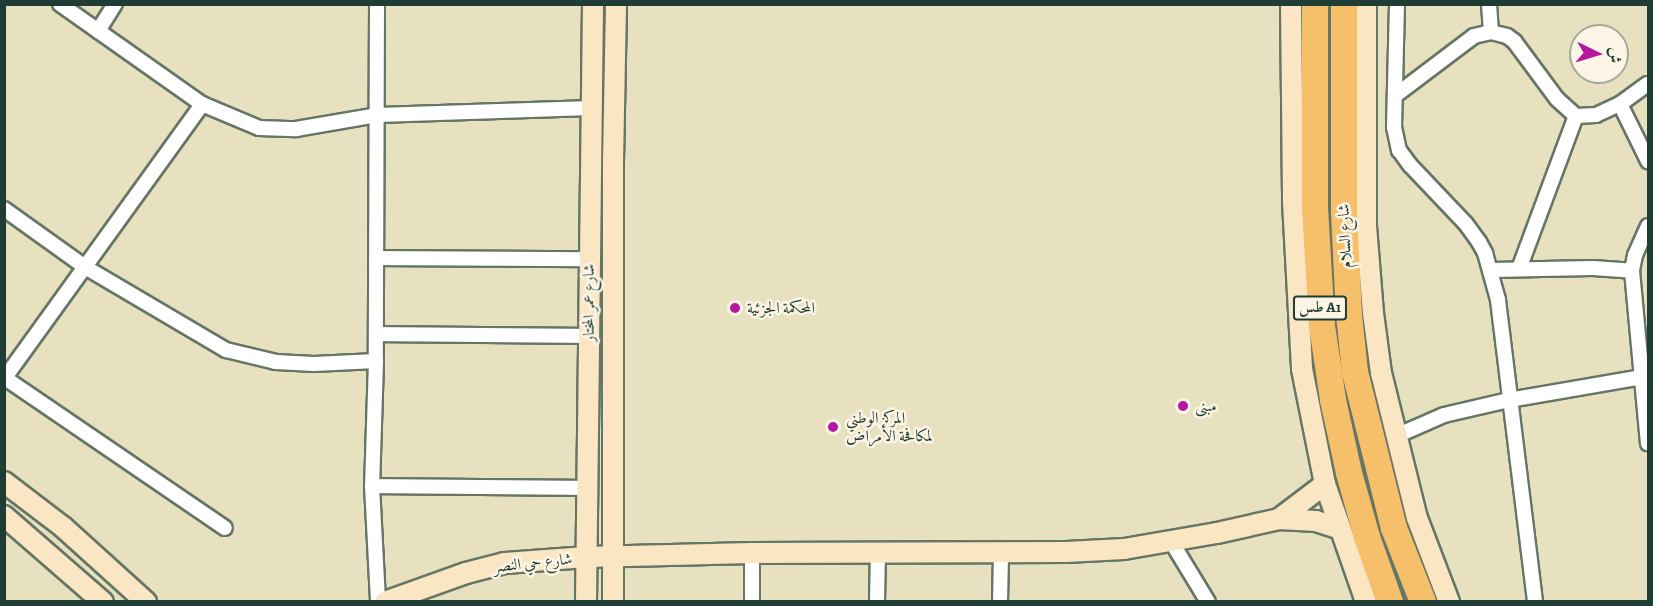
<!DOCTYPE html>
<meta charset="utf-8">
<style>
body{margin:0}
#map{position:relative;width:1653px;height:606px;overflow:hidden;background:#e7e1bf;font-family:Alegreya,Amiri,serif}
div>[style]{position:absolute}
.roads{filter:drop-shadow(2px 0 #657665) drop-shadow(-2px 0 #657665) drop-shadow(0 2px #657665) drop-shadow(0 -2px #657665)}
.street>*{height:14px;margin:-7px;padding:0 7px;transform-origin:7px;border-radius:7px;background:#fff}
.secondary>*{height:20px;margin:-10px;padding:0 10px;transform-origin:10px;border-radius:10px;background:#fbe6c4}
.highway>*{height:26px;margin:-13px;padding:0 13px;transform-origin:13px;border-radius:13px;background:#f6c06b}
.dots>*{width:16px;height:16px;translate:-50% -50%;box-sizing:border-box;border:3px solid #fcf5e5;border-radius:50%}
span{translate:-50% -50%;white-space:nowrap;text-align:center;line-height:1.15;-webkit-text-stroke:5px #fcf5e5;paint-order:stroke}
.shield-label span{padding:2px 4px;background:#fcf5e5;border:2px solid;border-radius:4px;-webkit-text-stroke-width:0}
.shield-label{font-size:15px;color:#1f3d34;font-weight:700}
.street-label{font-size:16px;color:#1f3d34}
.poi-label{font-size:16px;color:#1f3d34}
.left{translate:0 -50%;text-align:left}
.frame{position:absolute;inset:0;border:6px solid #1f3d34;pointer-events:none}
.north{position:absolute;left:1569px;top:24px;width:60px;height:60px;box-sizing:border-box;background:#fcf5e5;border:2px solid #a4ab9e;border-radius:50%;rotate:95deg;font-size:16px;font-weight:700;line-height:24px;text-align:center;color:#1f3d34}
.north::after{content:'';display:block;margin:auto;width:21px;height:27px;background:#b5179e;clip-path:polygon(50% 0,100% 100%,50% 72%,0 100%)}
</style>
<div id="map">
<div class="roads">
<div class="street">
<i style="left:60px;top:4px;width:174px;rotate:35.2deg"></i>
<i style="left:202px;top:104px;width:62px;rotate:22.8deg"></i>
<i style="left:259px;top:128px;width:37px;rotate:2deg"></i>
<i style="left:296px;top:129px;width:82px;rotate:-9.8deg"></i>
<i style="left:377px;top:115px;width:215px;rotate:-1.9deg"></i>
<i style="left:377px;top:4px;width:357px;rotate:90.2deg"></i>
<i style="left:376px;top:361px;width:125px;rotate:91.8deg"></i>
<i style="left:372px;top:486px;width:116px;rotate:87deg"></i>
<i style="left:1397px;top:4px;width:123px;rotate:91.4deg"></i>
<i style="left:1394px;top:127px;width:24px;rotate:78deg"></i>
<i style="left:1399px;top:150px;width:19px;rotate:54deg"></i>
<i style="left:1410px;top:165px;width:81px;rotate:46.5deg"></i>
<i style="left:1466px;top:224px;width:22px;rotate:54deg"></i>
<i style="left:1479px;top:242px;width:13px;rotate:61deg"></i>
<i style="left:1485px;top:253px;width:49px;rotate:74.5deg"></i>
<i style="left:1498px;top:300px;width:304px;rotate:83deg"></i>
<i style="left:1489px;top:4px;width:28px;rotate:86deg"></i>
<i style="left:98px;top:31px;width:32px;rotate:-58deg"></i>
<i style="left:1396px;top:95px;width:98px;rotate:-37.1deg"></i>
<i style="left:1474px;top:36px;width:17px;rotate:-13deg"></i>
<i style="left:1491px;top:32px;width:16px;rotate:14deg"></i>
<i style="left:1507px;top:36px;width:9px;rotate:36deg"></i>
<i style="left:1514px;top:41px;width:72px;rotate:53.4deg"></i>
<i style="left:1557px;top:99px;width:25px;rotate:42deg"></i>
<i style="left:1576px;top:116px;width:20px;rotate:-3deg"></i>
<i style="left:1596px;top:115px;width:26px;rotate:-25deg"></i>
<i style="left:1620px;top:104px;width:34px;rotate:-36deg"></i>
<i style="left:1620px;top:104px;width:64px;rotate:63.8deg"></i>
<i style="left:4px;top:209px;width:100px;rotate:35.6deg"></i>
<i style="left:85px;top:267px;width:164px;rotate:30.5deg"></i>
<i style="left:226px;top:350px;width:51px;rotate:13.5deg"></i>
<i style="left:276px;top:362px;width:38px;rotate:3deg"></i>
<i style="left:314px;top:364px;width:62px;rotate:-2.8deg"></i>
<i style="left:1648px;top:226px;width:32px;rotate:114deg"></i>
<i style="left:1635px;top:255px;width:16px;rotate:101deg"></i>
<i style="left:1632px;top:271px;width:173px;rotate:84.7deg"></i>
<i style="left:376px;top:258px;width:213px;rotate:0.3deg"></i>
<i style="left:1519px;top:269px;width:163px;rotate:-69.6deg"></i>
<i style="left:1491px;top:270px;width:102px;rotate:-1.1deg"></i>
<i style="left:1593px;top:268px;width:39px;rotate:4deg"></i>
<i style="left:376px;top:334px;width:213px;rotate:0.5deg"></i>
<i style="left:5px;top:378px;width:266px;rotate:34.3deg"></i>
<i style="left:4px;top:379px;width:339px;rotate:-54.2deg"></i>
<i style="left:1396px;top:436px;width:52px;rotate:-23.6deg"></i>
<i style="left:1444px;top:415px;width:67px;rotate:-13deg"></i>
<i style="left:1509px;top:400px;width:141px;rotate:-9.8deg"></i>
<i style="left:372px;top:486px;width:216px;rotate:0.5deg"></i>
<i style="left:1171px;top:541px;width:71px;rotate:58.8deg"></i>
<i style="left:752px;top:602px;width:49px;rotate:-90deg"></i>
<i style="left:877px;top:602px;width:50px;rotate:-88.9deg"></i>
<i style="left:1000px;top:602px;width:49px;rotate:-88.8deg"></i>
</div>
<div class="secondary">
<i style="left:1291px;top:4px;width:198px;rotate:89.4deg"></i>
<i style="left:1293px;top:202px;width:167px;rotate:86.9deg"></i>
<i style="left:1302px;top:369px;width:117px;rotate:78.7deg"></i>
<i style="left:1325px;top:484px;width:125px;rotate:70.8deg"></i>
<i style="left:1366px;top:4px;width:222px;rotate:90deg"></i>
<i style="left:1366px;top:226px;width:87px;rotate:85.4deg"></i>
<i style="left:1373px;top:313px;width:61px;rotate:82.4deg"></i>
<i style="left:1381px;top:373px;width:149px;rotate:76.1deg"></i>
<i style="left:1417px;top:518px;width:90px;rotate:69.1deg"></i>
<i style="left:4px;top:482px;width:74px;rotate:37.3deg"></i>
<i style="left:63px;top:527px;width:112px;rotate:42.1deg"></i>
<i style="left:4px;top:516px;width:131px;rotate:41deg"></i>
<i style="left:1279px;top:519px;width:58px;rotate:-37.3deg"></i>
<i style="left:385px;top:602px;width:86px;rotate:-19.7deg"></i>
<i style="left:466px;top:573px;width:40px;rotate:-14.4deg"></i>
<i style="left:505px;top:563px;width:82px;rotate:-4.2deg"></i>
<i style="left:587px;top:557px;width:165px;rotate:-1.4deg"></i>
<i style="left:752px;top:553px;width:314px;rotate:-0.2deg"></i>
<i style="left:1066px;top:552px;width:58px;rotate:-3deg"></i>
<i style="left:1124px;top:549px;width:94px;rotate:-9.8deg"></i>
<i style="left:1217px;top:533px;width:64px;rotate:-12.7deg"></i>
<i style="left:1279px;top:519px;width:37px;rotate:3deg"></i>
<i style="left:1316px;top:521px;width:25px;rotate:18deg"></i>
<i style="left:586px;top:602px;width:598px;rotate:-89.33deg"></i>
<i style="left:613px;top:602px;width:440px;rotate:-90deg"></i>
<i style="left:613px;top:162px;width:158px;rotate:-88.9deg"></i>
</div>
<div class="highway">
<i style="left:1315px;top:4px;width:204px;rotate:90deg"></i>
<i style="left:1315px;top:208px;width:118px;rotate:86.6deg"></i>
<i style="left:1322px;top:326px;width:75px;rotate:81.5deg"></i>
<i style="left:1333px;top:400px;width:75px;rotate:77.6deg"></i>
<i style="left:1349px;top:473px;width:66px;rotate:74.3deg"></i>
<i style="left:1367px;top:537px;width:69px;rotate:70.5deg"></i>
<i style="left:1344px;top:4px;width:209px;rotate:90deg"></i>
<i style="left:1344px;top:213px;width:102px;rotate:87.2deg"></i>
<i style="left:1349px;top:315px;width:57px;rotate:84deg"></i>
<i style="left:1355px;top:372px;width:161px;rotate:76deg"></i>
<i style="left:1394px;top:528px;width:79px;rotate:68.6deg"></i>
</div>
</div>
<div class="dots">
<i style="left:735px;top:308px;background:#b5179e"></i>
<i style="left:1183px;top:406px;background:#b5179e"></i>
<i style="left:833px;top:427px;background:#b5179e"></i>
</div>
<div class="shield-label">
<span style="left:1320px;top:308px">طس A1</span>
</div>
<div class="street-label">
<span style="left:1345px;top:236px;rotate:-92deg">شارع السلام</span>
<span style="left:589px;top:303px;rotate:-90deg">شارع عمر المختار</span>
<span style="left:533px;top:563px;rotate:-6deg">شارع حي النصر</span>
</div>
<div class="poi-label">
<span class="left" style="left:747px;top:308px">المحكمة الجزئية</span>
<span class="left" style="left:1195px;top:406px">مبنى</span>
<span class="left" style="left:846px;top:427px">المركز الوطني<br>لمكافحة الأمراض</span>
</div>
<div class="frame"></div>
<div class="north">ش</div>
</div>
